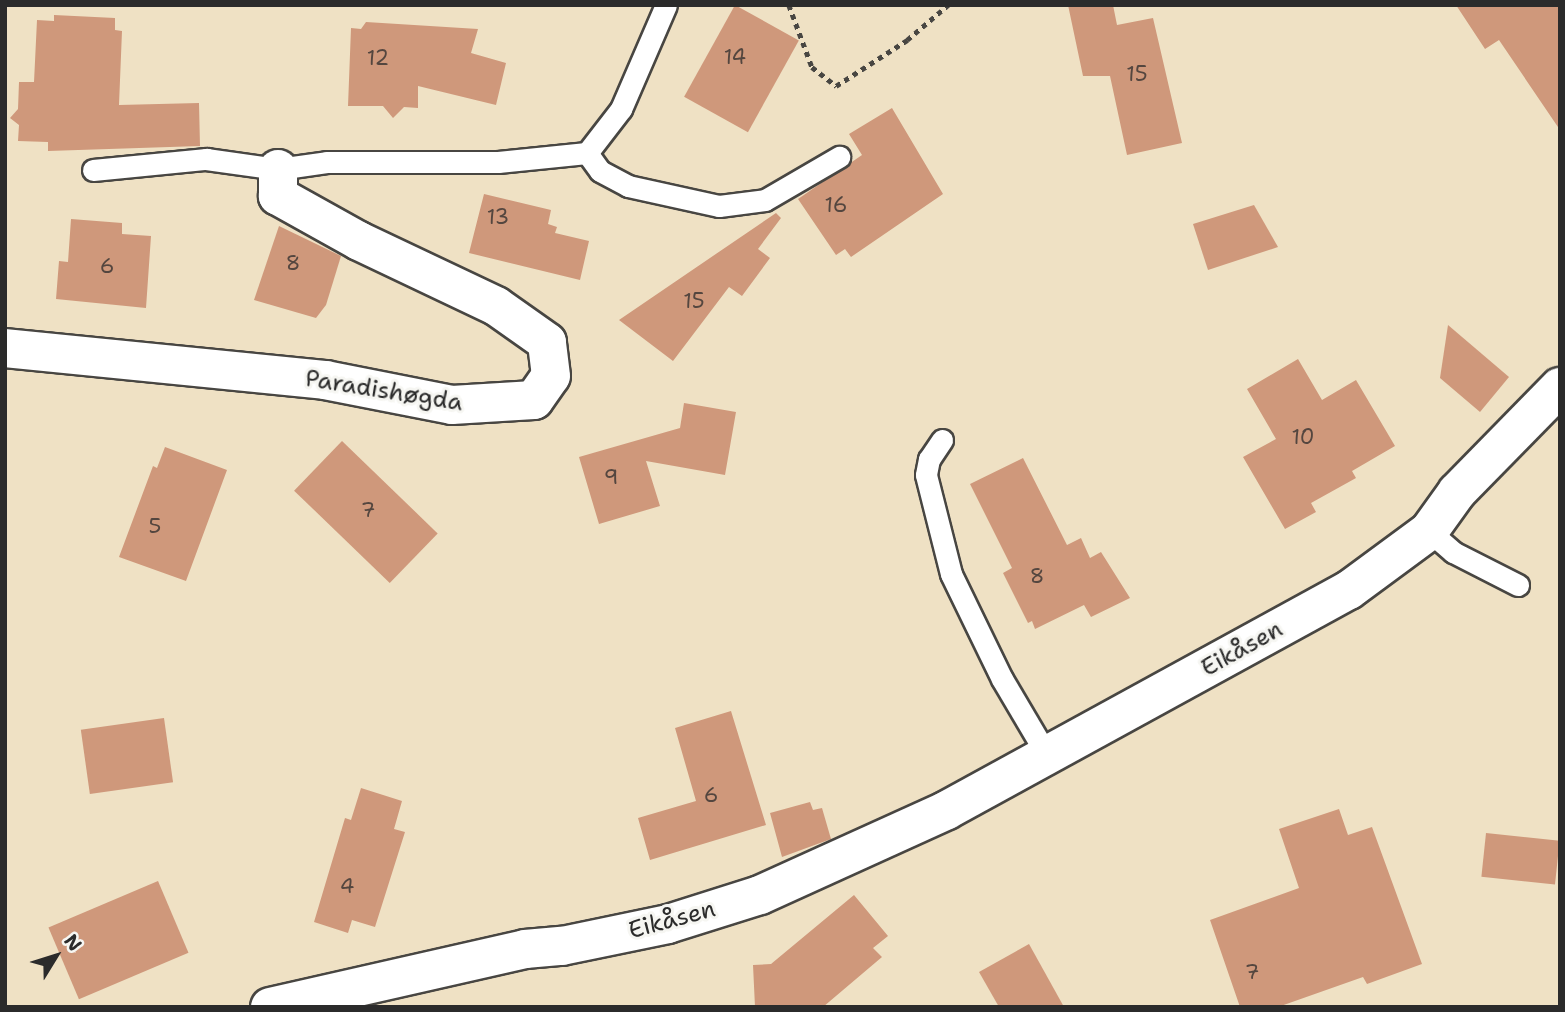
<!DOCTYPE html>
<meta charset="utf-8">
<style>
body{margin:0}
#map{position:relative;width:1565px;height:1012px;overflow:hidden;background:#efe1c4;font-family:"Shantell Sans",sans-serif}
div>[style]{position:absolute}
.building>*{inset:0;background:#cf987b;transform-origin:0 0}
.path>*{height:4.5px;margin-top:-2.25px;transform-origin:0;background:repeating-linear-gradient(90deg,#484642 0 5px,transparent 0 10px)}
.roads{filter:drop-shadow(2px 0 #484642) drop-shadow(-2px 0 #484642) drop-shadow(0 2px #484642) drop-shadow(0 -2px #484642)}
.service>*{height:21px;margin:-10.5px;padding:0 10.5px;transform-origin:10.5px;border-radius:10.5px;background:#fff}
.minor>*{height:38px;margin:-19px;padding:0 19px;transform-origin:19px;border-radius:19px;background:#fff}
span{translate:-50% -50%;white-space:nowrap;text-align:center;line-height:1.15;-webkit-text-stroke:6px #f6f6f2;paint-order:stroke}
.number-label{font-size:21px;color:#54463f}
.number-label span{-webkit-text-stroke-width:0}
.street-label{font-size:24px;color:#2b2b2b}
.frame{position:absolute;inset:0;border:7px solid #2b2b2b;pointer-events:none}
.north{position:absolute;left:21px;top:921px;width:70px;height:70px;-webkit-text-stroke:5px #f6f6f2;paint-order:stroke;rotate:52deg;font-size:19px;font-weight:700;line-height:28px;text-align:center;color:#2b2b2b}
.north::after{content:'';display:block;margin:auto;width:24px;height:32px;background:#2b2b2b;clip-path:polygon(50% 0,100% 100%,50% 72%,0 100%)}
</style>
<div id="map">
<div class="building">
<i style="left:735px;top:5px;width:73px;height:105px;rotate:29deg"></i>
<i style="clip-path:polygon(1068px 5px,1113px 5px,1117px 25px,1153px 18px,1182px 143px,1127px 155px,1110px 76px,1083px 76px)"></i>
<i style="clip-path:polygon(1456px 5px,1560px 5px,1560px 130px,1499px 40px,1485px 49px)"></i>
<i style="clip-path:polygon(54px 15px,115px 18px,115px 30px,122px 31px,119px 105px,199px 103px,200px 146px,48px 151px,48px 142px,18px 141px,19px 125px,10px 118px,18px 109px,19px 82px,34px 82px,37px 20px,54px 21px)"></i>
<i style="clip-path:polygon(366px 22px,478px 29px,471px 53px,506px 63px,496px 105px,418px 86px,418px 108px,404px 107px,393px 118px,383px 106px,348px 106px,351px 28px,361px 29px)"></i>
<i style="clip-path:polygon(892px 108px,943px 194px,851px 257px,845px 249px,836px 255px,798px 199px,862px 155px,849px 134px)"></i>
<i style="clip-path:polygon(484px 194px,551px 210px,548px 224px,557px 227px,555px 233px,589px 241px,580px 280px,469px 253px)"></i>
<i style="clip-path:polygon(1254px 205px,1278px 247px,1208px 270px,1193px 224px)"></i>
<i style="clip-path:polygon(776px 213px,781px 218px,758px 249px,770px 258px,742px 296px,729px 287px,673px 361px,619px 320px)"></i>
<i style="clip-path:polygon(71px 219px,122px 223px,122px 234px,151px 236px,146px 308px,56px 299px,59px 261px,68px 262px)"></i>
<i style="clip-path:polygon(279px 226px,341px 256px,326px 305px,316px 318px,254px 300px)"></i>
<i style="clip-path:polygon(1448px 325px,1509px 377px,1480px 412px,1440px 378px)"></i>
<i style="clip-path:polygon(1298px 359px,1322px 400px,1356px 380px,1395px 446px,1352px 471px,1356px 478px,1311px 503px,1316px 512px,1285px 529px,1243px 457px,1276px 439px,1247px 389px)"></i>
<i style="clip-path:polygon(684px 403px,736px 412px,725px 475px,646px 461px,660px 506px,599px 524px,579px 457px,680px 428px)"></i>
<i style="left:342px;top:441px;width:133px;height:69px;rotate:44deg"></i>
<i style="clip-path:polygon(165px 447px,227px 470px,186px 581px,119px 557px,153px 466px,157px 468px)"></i>
<i style="clip-path:polygon(1023px 458px,1067px 545px,1081px 538px,1090px 558px,1101px 552px,1130px 598px,1091px 617px,1084px 605px,1035px 629px,1032px 621px,1028px 623px,1003px 573px,1012px 568px,970px 484px)"></i>
<i style="clip-path:polygon(731px 711px,766px 825px,650px 860px,638px 818px,696px 801px,675px 728px)"></i>
<i style="left:164px;top:718px;width:65px;height:84px;rotate:82deg"></i>
<i style="clip-path:polygon(361px 788px,402px 801px,394px 829px,405px 832px,375px 927px,352px 920px,348px 933px,314px 922px,345px 818px,351px 820px)"></i>
<i style="clip-path:polygon(810px 802px,813px 810px,822px 808px,831px 839px,782px 857px,770px 813px)"></i>
<i style="clip-path:polygon(1339px 809px,1348px 835px,1372px 827px,1422px 964px,1367px 984px,1363px 977px,1278px 1007px,1240px 1007px,1210px 920px,1299px 888px,1279px 829px)"></i>
<i style="left:1486px;top:833px;width:74px;height:44px;rotate:6deg"></i>
<i style="left:158px;top:881px;width:78px;height:119px;rotate:67deg"></i>
<i style="clip-path:polygon(854px 895px,888px 936px,873px 948px,882px 957px,823px 1007px,755px 1007px,753px 965px,771px 964px)"></i>
<i style="clip-path:polygon(1029px 944px,1064px 1007px,999px 1007px,979px 972px)"></i>
</div>
<div class="path">
<i style="left:789px;top:5px;width:66px;rotate:69.6deg"></i>
<i style="left:812px;top:67px;width:31px;rotate:38deg"></i>
<i style="left:836px;top:86px;width:85px;rotate:-32.9deg"></i>
<i style="left:907px;top:40px;width:54px;rotate:-40.5deg"></i>
</div>
<div class="roads">
<div class="service">
<i style="left:587px;top:153px;width:22px;rotate:54deg"></i>
<i style="left:600px;top:171px;width:32px;rotate:28deg"></i>
<i style="left:628px;top:186px;width:93px;rotate:12.4deg"></i>
<i style="left:719px;top:206px;width:46px;rotate:-7.4deg"></i>
<i style="left:765px;top:200px;width:86px;rotate:-30.2deg"></i>
<i style="left:93px;top:170px;width:114px;rotate:-5.6deg"></i>
<i style="left:206px;top:159px;width:73px;rotate:7.9deg"></i>
<i style="left:278px;top:169px;width:49px;rotate:-8.1deg"></i>
<i style="left:327px;top:162px;width:171px"></i>
<i style="left:498px;top:162px;width:89px;rotate:-5.8deg"></i>
<i style="left:587px;top:153px;width:56px;rotate:-52.3deg"></i>
<i style="left:621px;top:109px;width:113px;rotate:-66.6deg"></i>
<i style="left:942px;top:440px;width:23px;rotate:124deg"></i>
<i style="left:929px;top:459px;width:16px;rotate:101deg"></i>
<i style="left:926px;top:475px;width:102px;rotate:75.8deg"></i>
<i style="left:951px;top:574px;width:117px;rotate:64.1deg"></i>
<i style="left:1002px;top:679px;width:88px;rotate:59.4deg"></i>
<i style="left:1429px;top:531px;width:32px;rotate:41deg"></i>
<i style="left:1453px;top:552px;width:73px;rotate:26.9deg"></i>
</div>
<div class="minor">
<i style="left:5px;top:348px;width:322px;rotate:5.7deg"></i>
<i style="left:325px;top:380px;width:129px;rotate:11.1deg"></i>
<i style="left:452px;top:405px;width:82px;rotate:-3.5deg"></i>
<i style="left:534px;top:400px;width:29px;rotate:-55deg"></i>
<i style="left:551px;top:376px;width:34px;rotate:-97deg"></i>
<i style="left:547px;top:342px;width:62px;rotate:-144.8deg"></i>
<i style="left:496px;top:306px;width:152px;rotate:-154.6deg"></i>
<i style="left:359px;top:241px;width:93px;rotate:-150.9deg"></i>
<i style="left:278px;top:196px;width:27px;rotate:-90deg"></i>
<i style="left:270px;top:1007px;width:262px;rotate:-12.8deg"></i>
<i style="left:525px;top:949px;width:37px;rotate:-5deg"></i>
<i style="left:562px;top:946px;width:108px;rotate:-11.7deg"></i>
<i style="left:668px;top:924px;width:96px;rotate:-17.5deg"></i>
<i style="left:760px;top:895px;width:205px;rotate:-24.4deg"></i>
<i style="left:947px;top:810px;width:458px;rotate:-28.7deg"></i>
<i style="left:1349px;top:590px;width:99px;rotate:-36.4deg"></i>
<i style="left:1429px;top:531px;width:48px;rotate:-54.3deg"></i>
<i style="left:1457px;top:492px;width:147px;rotate:-45.6deg"></i>
</div>
</div>
<div class="number-label">
<span style="left:735px;top:57px">14</span>
<span style="left:378px;top:58px">12</span>
<span style="left:1137px;top:74px">15</span>
<span style="left:836px;top:205px">16</span>
<span style="left:498px;top:217px">13</span>
<span style="left:293px;top:263px">8</span>
<span style="left:107px;top:266px">6</span>
<span style="left:694px;top:301px">15</span>
<span style="left:1303px;top:437px">10</span>
<span style="left:611px;top:477px">9</span>
<span style="left:368px;top:510px">7</span>
<span style="left:155px;top:526px">5</span>
<span style="left:1037px;top:576px">8</span>
<span style="left:711px;top:795px">6</span>
<span style="left:347px;top:886px">4</span>
<span style="left:1252px;top:972px">7</span>
</div>
<div class="street-label">
<span style="left:384px;top:391px;rotate:9deg">Paradishøgda</span>
<span style="left:1242px;top:649px;rotate:-29deg">Eikåsen</span>
<span style="left:672px;top:920px;rotate:-15deg">Eikåsen</span>
</div>
<div class="frame"></div>
<div class="north">N</div>
</div>
